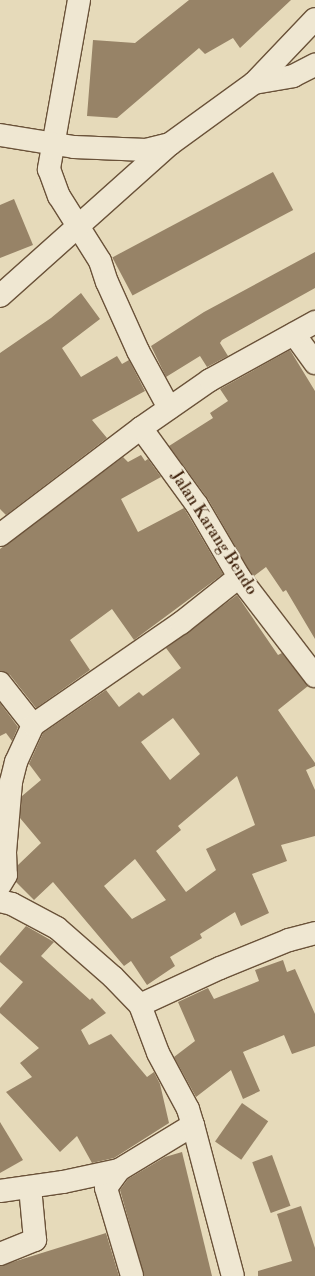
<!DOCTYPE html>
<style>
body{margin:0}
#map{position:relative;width:315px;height:1276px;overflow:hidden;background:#e6daba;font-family:"Libre Bodoni",serif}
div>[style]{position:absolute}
.building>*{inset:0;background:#978367;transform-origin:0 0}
.roads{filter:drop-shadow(1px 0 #6a5239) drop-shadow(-1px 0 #6a5239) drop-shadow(0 1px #6a5239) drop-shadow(0 -1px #6a5239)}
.street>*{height:22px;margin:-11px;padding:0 11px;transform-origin:11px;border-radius:11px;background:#efe7d2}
.secondary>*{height:22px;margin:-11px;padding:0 11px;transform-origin:11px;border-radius:11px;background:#efe7d2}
span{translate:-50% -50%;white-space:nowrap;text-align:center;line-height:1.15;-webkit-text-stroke:4px #efe7d2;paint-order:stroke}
.street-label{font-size:16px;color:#41240e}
</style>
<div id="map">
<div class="building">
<i style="clip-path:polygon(189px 0,291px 0,240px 48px,233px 38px,205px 54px,199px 48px,117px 118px,87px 116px,93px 40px,135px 43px)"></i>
<i style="left:273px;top:172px;width:43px;height:182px;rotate:62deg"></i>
<i style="clip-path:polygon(14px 199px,33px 245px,0 258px,0 205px)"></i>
<i style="clip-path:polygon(315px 252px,315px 288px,222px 340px,220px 343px,228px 356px,207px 367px,200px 356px,166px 377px,151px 346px,204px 312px)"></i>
<i style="clip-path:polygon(81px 293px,100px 319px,62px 348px,81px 377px,117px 356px,122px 364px,129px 360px,145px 391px,92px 420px,107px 438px,6px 515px,0 509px,0 353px,51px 318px)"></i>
<i style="clip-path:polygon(290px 350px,315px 391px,315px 639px,286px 590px,283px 592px,266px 567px,254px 576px,249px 570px,208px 499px,169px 446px,213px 418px,210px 413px,228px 401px,220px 389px)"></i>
<i style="clip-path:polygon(141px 455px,145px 461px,148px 459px,161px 477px,121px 499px,138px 532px,184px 508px,223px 574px,134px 640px,112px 609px,70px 640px,90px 670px,36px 708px,10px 675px,0 671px,0 549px,123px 457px,128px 462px)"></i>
<i style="clip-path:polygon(evenodd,237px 595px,278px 655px,282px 653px,308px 686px,278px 710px,315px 763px,315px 766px,306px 770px,315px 790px,315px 836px,281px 845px,287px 861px,252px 874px,269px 913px,241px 926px,235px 912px,200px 934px,202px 938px,170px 957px,175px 966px,147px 985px,131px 961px,124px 966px,53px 882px,34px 900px,16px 882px,18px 865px,41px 843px,20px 818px,22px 796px,41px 780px,29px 764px,43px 733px,106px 690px,119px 707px,139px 692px,143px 696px,181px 668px,166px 648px,237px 595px,173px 718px,200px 754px,170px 780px,141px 742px,173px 718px,237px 595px,237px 776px,255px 825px,206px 849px,216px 870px,186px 892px,156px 851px,181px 830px,178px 826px,237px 776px,237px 595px,135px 859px,166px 900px,132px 919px,104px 886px,135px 859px)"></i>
<i style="clip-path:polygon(0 703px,18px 727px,12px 741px,6px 733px,0 736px)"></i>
<i style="clip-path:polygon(26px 926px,54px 942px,41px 956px,90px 1000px,92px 998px,106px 1013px,81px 1030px,89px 1045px,111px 1034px,147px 1077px,154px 1072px,160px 1084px,169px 1123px,114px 1158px,92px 1163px,77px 1136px,60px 1152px,6px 1092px,32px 1077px,20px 1063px,39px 1048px,0 1013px,0 1008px,23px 982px,0 962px,0 956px)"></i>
<i style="clip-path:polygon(283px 960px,287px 972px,295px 969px,315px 1014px,315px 1046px,292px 1054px,284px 1035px,243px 1052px,260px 1091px,243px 1099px,231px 1070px,196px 1097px,174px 1057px,195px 1041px,178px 1002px,208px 988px,214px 999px,259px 981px,255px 970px)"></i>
<i style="left:242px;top:1103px;width:32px;height:47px;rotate:35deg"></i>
<i style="clip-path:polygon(0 1122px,23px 1160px,0 1173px)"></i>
<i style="clip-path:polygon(182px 1152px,212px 1276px,144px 1276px,120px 1190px,128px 1179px,165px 1157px)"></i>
<i style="left:272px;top:1155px;width:54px;height:21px;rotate:70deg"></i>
<i style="clip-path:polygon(301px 1206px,315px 1248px,315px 1276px,258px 1276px,258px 1271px,292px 1261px,277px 1214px)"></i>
<i style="clip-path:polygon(106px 1233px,119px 1276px,0 1276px,0 1266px)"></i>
</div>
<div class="roads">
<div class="street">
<i style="left:79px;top:0;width:172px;rotate:100.1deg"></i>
<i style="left:49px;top:169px;width:29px;rotate:70deg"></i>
<i style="left:59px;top:196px;width:77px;rotate:57.8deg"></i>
<i style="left:100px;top:261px;width:22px;rotate:72deg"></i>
<i style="left:107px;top:282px;width:76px;rotate:65.8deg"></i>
<i style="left:138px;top:351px;width:65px;rotate:61.5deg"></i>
<i style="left:254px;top:83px;width:40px;rotate:-10deg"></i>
<i style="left:293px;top:76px;width:25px;rotate:-27deg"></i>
<i style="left:0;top:296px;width:228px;rotate:-41.8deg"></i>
<i style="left:294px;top:334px;width:36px;rotate:54deg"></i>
<i style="left:141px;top:428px;width:95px;rotate:54deg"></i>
<i style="left:197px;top:505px;width:83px;rotate:59.7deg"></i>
<i style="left:239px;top:577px;width:125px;rotate:52.5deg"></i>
<i style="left:0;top:535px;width:177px;rotate:-37.2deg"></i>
<i style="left:141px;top:428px;width:84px;rotate:-34.8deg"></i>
<i style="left:210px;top:380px;width:120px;rotate:-28.9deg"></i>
<i style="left:0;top:683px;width:53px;rotate:51.8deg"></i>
<i style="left:33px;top:725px;width:41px;rotate:114.7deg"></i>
<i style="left:16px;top:762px;width:21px;rotate:104deg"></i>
<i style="left:11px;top:782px;width:70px;rotate:94.9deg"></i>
<i style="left:5px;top:852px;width:23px;rotate:88deg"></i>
<i style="left:6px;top:875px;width:12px;rotate:121deg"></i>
<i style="left:33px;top:725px;width:180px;rotate:-34.6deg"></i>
<i style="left:181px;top:623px;width:74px;rotate:-38.4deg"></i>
<i style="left:0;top:901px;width:12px;rotate:14deg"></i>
<i style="left:12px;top:904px;width:51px;rotate:28.1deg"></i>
<i style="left:57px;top:928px;width:74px;rotate:41.2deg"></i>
<i style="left:113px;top:977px;width:39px;rotate:46deg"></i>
<i style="left:140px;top:1005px;width:51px;rotate:69.4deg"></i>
<i style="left:158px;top:1053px;width:64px;rotate:61.8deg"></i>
<i style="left:188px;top:1109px;width:17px;rotate:73deg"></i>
<i style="left:193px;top:1125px;width:87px;rotate:148.7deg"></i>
<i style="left:119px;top:1170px;width:22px;rotate:126deg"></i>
<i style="left:106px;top:1188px;width:92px;rotate:73.5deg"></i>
<i style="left:140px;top:1005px;width:88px;rotate:-24.8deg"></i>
<i style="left:220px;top:968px;width:74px;rotate:-22.1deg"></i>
<i style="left:289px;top:940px;width:27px;rotate:-15deg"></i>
<i style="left:193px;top:1125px;width:156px;rotate:75.2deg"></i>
<i style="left:0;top:1191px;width:64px;rotate:-8.1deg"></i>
<i style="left:63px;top:1182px;width:57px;rotate:-12.1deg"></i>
<i style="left:0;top:1254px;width:38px;rotate:-22deg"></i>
<i style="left:35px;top:1240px;width:53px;rotate:-95.4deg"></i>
</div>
<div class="secondary">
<i style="left:0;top:135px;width:75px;rotate:9.2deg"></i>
<i style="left:74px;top:147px;width:72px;rotate:2.4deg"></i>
<i style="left:146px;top:150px;width:25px;rotate:-14deg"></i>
<i style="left:170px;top:144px;width:104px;rotate:-36deg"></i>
<i style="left:254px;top:83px;width:88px;rotate:-46.4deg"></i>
</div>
</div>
<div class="street-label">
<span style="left:214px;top:533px;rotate:57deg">Jalan Karang Bendo</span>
</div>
</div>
